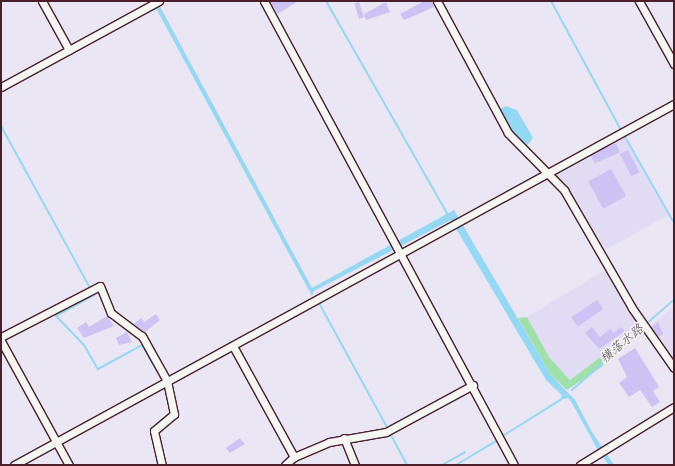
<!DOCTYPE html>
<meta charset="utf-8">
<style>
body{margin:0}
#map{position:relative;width:675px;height:466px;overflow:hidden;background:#eae6f3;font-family:"Comic Neue","Klee One",sans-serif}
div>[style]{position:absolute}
.built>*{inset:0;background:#e1dbf3}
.green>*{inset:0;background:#a0e0a9}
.water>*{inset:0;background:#93d8f5}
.stream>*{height:2px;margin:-1px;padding:0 1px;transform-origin:1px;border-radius:1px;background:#93d8f5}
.building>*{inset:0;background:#cdc2f4;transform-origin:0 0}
.roads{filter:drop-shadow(1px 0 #4a1f2b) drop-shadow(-1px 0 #4a1f2b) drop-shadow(0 1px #4a1f2b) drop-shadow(0 -1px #4a1f2b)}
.minor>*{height:7px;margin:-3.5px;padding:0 3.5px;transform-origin:3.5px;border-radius:3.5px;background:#f6f6f2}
span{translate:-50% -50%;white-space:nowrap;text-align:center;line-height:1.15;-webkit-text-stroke:3px #f6f6f2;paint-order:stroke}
.water-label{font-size:13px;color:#5c4d5e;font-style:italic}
.frame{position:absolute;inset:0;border:2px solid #4a1f2b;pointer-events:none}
</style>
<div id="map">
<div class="built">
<i style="clip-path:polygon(624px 135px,668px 215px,603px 251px,565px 185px,553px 173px)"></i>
<i style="clip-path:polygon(607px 269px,640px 326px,570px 380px,549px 357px,527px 317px)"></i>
<i style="clip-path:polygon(674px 306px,674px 364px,648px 328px)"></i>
</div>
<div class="green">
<i style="clip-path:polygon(527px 317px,549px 357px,570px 380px,603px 355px,603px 366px,567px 390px,551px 375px,518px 318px)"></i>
</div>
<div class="water">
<i style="clip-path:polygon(152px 1px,157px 1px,312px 288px,454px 210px,551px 375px,575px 400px,592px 432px,614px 465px,609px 465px,599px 452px,572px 403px,568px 398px,560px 400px,562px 395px,546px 380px,451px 220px,314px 291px,312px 296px)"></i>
<i style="clip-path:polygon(506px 106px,517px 110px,533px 138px,525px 148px,512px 132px,500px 109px)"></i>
</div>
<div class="stream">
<i style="left:326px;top:1px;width:244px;rotate:60.3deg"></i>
<i style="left:551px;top:1px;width:145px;rotate:61.5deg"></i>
<i style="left:1px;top:126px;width:183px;rotate:61.2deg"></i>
<i style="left:624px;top:135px;width:101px;rotate:60.4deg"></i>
<i style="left:92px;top:292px;width:4px;rotate:56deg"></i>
<i style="left:94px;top:295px;width:43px;rotate:151.1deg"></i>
<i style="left:56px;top:316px;width:40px;rotate:46deg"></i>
<i style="left:84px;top:345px;width:28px;rotate:60deg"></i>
<i style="left:98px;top:369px;width:50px;rotate:-28.6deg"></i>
<i style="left:142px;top:345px;width:38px;rotate:60deg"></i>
<i style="left:319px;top:303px;width:144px;rotate:61.3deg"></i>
<i style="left:646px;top:324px;width:37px;rotate:-41deg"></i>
<i style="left:572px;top:390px;width:94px;rotate:-41.1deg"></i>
<i style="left:151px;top:430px;width:16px;rotate:-43deg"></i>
<i style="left:390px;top:433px;width:36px;rotate:62deg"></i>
<i style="left:501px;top:437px;width:70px;rotate:-32.1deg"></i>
<i style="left:156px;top:454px;width:11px;rotate:80deg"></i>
<i style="left:442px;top:465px;width:26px;rotate:-29deg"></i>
<i style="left:456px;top:465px;width:49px;rotate:-30.8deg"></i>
</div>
<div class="building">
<i style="clip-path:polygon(270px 1px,298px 1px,278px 14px)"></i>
<i style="clip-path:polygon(424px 1px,432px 1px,434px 7px,404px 20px,400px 14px)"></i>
<i style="left:359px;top:2px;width:16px;height:5px;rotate:72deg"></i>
<i style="clip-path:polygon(386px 2px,390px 12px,366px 20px,364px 14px)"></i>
<i style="left:616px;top:143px;width:10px;height:28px;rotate:66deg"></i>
<i style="left:628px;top:150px;width:25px;height:9px;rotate:63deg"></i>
<i style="left:611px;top:169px;width:31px;height:26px;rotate:61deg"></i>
<i style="left:597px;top:300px;width:11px;height:31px;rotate:56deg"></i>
<i style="clip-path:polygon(156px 314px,160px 320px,145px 332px,134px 324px,141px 318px,144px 322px)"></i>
<i style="clip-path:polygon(107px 316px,114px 326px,84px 338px,77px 328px,86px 322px,89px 327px)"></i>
<i style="clip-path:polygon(658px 322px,663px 334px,658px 337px,651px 327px)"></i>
<i style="clip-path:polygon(592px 327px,600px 337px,610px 329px,614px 333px,621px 327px,625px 331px,599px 349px,585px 333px)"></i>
<i style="clip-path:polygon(127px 332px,132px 342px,119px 345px,116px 338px)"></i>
<i style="clip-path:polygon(635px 348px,659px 387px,653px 391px,660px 402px,652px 407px,640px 390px,629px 397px,619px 383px,627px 377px,618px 359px)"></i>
<i style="clip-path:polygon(240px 438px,245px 444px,230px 453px,226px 448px)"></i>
</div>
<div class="roads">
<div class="minor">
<i style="left:42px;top:1px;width:56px;rotate:61.1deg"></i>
<i style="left:264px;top:1px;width:527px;rotate:61.68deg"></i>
<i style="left:437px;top:1px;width:150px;rotate:61.7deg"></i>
<i style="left:508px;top:133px;width:80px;rotate:45.5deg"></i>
<i style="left:564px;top:190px;width:136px;rotate:60deg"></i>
<i style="left:632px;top:308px;width:73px;rotate:55deg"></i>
<i style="left:639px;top:1px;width:72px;rotate:60.9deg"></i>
<i style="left:1px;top:87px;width:180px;rotate:-28.6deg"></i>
<i style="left:1px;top:337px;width:111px;rotate:-27.3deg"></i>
<i style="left:100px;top:286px;width:29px;rotate:68deg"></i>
<i style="left:111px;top:313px;width:39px;rotate:37deg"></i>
<i style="left:142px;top:336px;width:51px;rotate:60.9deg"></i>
<i style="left:167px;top:381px;width:34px;rotate:78deg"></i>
<i style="left:174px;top:414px;width:26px;rotate:140deg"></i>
<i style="left:154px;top:431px;width:35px;rotate:77deg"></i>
<i style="left:1px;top:341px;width:141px;rotate:61.3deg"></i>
<i style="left:233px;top:346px;width:127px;rotate:61.2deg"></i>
<i style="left:344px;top:438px;width:29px;rotate:68deg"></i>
<i style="left:14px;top:465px;width:752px;rotate:-28.68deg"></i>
<i style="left:285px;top:465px;width:12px;rotate:-42deg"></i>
<i style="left:294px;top:457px;width:38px;rotate:-23deg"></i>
<i style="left:329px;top:442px;width:58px;rotate:-10deg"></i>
<i style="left:386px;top:432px;width:99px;rotate:-28.4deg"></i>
<i style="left:580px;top:465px;width:110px;rotate:-31.7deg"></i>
</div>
</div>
<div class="water-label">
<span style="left:622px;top:344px;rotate:-40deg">横落水路</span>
</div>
<div class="frame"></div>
</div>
